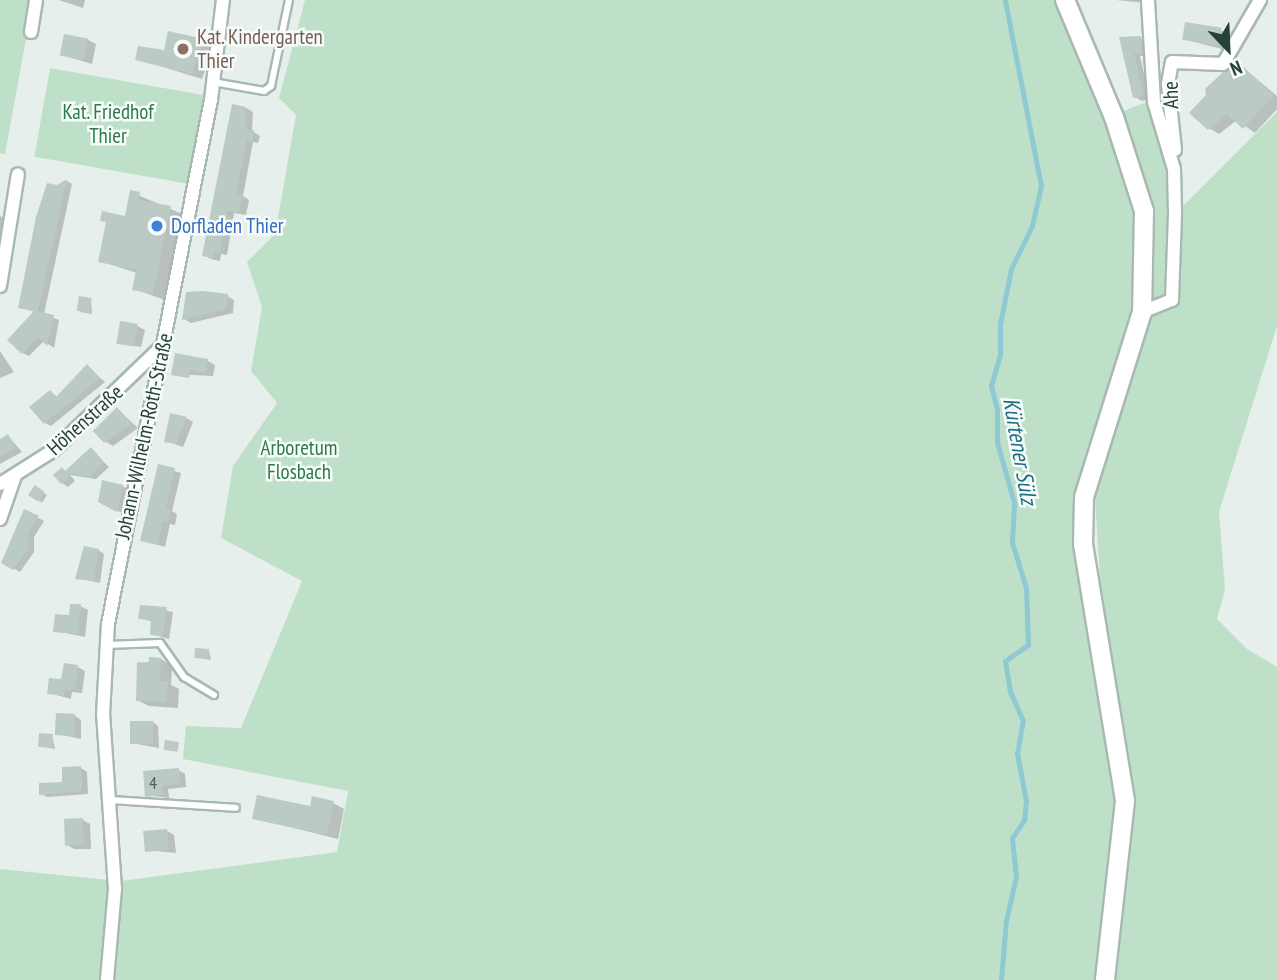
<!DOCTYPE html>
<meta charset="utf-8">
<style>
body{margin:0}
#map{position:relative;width:1277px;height:980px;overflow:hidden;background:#e6efeb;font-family:"PT Sans Narrow",sans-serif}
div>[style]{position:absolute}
.green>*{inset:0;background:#bfe0c8;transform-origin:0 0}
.shadow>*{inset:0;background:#0003;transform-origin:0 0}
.stream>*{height:4.5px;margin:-2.25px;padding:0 2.25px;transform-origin:2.25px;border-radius:2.25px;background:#8ec9d4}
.building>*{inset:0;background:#bbcac4;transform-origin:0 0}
.roads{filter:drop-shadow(2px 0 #a8b8b2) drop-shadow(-2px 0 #a8b8b2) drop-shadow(0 2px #a8b8b2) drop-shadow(0 -2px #a8b8b2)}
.service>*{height:6px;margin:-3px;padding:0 3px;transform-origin:3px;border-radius:3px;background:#fff}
.minor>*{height:12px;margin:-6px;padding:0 6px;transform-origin:6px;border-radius:6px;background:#fff}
.secondary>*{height:18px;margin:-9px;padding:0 9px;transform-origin:9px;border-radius:9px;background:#fff}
.dots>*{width:19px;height:19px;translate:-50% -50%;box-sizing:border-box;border:4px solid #f7fbf9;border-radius:50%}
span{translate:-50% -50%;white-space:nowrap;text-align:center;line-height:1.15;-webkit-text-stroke:5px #f7fbf9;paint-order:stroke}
.number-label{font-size:18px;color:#4a645c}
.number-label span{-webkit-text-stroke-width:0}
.education-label{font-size:21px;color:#785e54}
.left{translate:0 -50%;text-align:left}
.street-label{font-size:21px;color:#24423a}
.park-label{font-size:21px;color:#2d7a4b}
.shop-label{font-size:21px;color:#366cbe}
.water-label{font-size:23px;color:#1c6f80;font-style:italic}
.north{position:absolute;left:1193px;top:14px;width:70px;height:70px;-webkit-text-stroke:5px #f7fbf9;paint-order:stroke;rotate:157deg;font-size:19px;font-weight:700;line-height:28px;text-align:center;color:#24423a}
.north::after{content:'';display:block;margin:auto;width:24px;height:32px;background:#24423a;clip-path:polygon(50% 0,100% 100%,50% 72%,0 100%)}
</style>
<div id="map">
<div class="green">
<i style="clip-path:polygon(0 0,33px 0,5px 154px,0 153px)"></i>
<i style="clip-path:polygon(305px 0,1057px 0,1109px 120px,1142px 212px,1140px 310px,1081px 497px,1120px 800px,1101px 980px,113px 980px,121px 881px,337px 852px,348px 791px,183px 759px,186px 726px,241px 728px,302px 581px,221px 538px,233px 466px,277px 403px,251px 371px,262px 307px,247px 262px,275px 234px,296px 115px,279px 98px)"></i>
<i style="left:50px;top:68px;width:157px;height:90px;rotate:10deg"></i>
<i style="clip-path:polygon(1151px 100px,1171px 168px,1170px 299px,1144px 309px,1148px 265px,1116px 114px)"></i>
<i style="clip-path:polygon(1277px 112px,1277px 326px,1219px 512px,1225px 589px,1217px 619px,1247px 649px,1277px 667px,1277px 980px,1114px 980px,1134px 801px,1100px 578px,1095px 500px,1143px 313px,1171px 302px,1178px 211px)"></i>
<i style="clip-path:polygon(0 869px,109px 880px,101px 980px,0 980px)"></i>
</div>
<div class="shadow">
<i style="clip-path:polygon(59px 0,85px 0,83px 8px)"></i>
<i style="clip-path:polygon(1116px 0,1145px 0,1145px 3px)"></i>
<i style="clip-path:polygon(1221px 30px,1228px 34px,1226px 50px,1183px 39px)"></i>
<i style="clip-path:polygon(169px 33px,214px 46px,202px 79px,137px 59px,165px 52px)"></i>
<i style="clip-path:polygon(1141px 38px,1148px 42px,1149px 56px,1140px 56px,1150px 99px,1142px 101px,1135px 97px,1121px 39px)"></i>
<i style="clip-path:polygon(88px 40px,96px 44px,92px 64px,62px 55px)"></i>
<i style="clip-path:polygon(1236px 62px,1277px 96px,1277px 109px,1255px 133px,1237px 120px,1219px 134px,1209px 128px)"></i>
<i style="clip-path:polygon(246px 108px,253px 112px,252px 131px,260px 136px,258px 143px,253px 142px,243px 196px,249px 200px,246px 215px,234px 213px,227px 255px,221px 254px,220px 261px,211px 259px,204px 255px)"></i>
<i style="clip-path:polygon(67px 181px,72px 184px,44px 314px,59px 320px,54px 348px,44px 341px,29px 356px,23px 353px,35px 312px,20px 307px,57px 187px)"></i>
<i style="clip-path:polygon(131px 192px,182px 214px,165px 300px,134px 289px,137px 273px,100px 261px,108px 223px,102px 220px,126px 218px)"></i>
<i style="clip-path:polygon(0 216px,6px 219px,0 251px)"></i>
<i style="clip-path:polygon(227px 296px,234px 300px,233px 313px,191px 323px,184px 319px)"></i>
<i style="clip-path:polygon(91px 300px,92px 314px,80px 312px)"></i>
<i style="clip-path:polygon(137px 326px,145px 330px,141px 347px,117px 343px)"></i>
<i style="clip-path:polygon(0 351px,14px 372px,0 378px)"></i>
<i style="clip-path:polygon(208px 361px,215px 365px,213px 376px,173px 374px)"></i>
<i style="clip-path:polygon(87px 366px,105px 382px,51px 426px,45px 423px,50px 392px,58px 397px)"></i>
<i style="clip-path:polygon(117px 409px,138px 428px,113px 446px,106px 442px)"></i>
<i style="clip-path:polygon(186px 418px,193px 422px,183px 447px,166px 441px)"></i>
<i style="clip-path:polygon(8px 436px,22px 452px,0 464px,0 441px)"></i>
<i style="clip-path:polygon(91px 450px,109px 467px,96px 479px,70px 475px,75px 481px,68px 487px,62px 483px,56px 475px,63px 469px,67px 472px)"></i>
<i style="clip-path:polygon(159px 466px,181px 473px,172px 511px,177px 514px,175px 525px,170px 524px,165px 547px,142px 540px)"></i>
<i style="clip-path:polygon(122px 486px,130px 490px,124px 514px,100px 501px)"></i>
<i style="left:36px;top:488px;width:13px;height:9px;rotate:32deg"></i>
<i style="clip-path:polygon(25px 511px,44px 521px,34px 537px,34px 552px,20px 572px,3px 562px)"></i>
<i style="clip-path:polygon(98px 550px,104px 554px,100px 583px,77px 578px)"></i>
<i style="clip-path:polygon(80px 606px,88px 610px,85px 637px,55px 631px)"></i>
<i style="clip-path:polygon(141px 607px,173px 612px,169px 639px,152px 634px,153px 622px,140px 618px)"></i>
<i style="clip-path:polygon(209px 651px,211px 660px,196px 657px)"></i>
<i style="clip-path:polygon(161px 659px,172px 666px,171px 685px,179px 689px,178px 708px,149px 706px,137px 700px,139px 664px)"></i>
<i style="clip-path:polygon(78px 667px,85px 671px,82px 693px,72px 692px,71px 699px,49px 693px)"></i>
<i style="clip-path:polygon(74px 715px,81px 720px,81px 739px,58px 734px)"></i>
<i style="clip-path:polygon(153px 722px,158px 726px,159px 748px,132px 743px)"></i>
<i style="clip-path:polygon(52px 735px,55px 749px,41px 746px)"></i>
<i style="clip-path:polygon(81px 768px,87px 772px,88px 794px,47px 797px,41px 794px,64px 783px)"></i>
<i style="clip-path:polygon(178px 770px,185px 774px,186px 787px,168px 789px,169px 798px,147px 795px)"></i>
<i style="clip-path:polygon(333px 803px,344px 809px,338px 839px,254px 818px)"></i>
<i style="clip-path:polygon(83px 820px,90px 824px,91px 849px,74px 849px,67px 845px)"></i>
<i style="clip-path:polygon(167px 831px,174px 835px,176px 853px,146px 850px)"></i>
</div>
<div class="stream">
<i style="left:1001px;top:980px;width:59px;rotate:-85.2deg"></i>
<i style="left:1006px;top:921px;width:45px;rotate:-77.2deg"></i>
<i style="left:1016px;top:877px;width:39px;rotate:-96deg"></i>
<i style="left:1012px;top:838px;width:22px;rotate:-56deg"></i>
<i style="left:1024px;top:820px;width:19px;rotate:-84deg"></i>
<i style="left:1026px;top:801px;width:48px;rotate:-100.8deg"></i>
<i style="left:1017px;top:754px;width:34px;rotate:-80deg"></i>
<i style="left:1023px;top:721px;width:32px;rotate:-114deg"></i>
<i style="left:1010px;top:692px;width:31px;rotate:-99deg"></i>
<i style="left:1005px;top:661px;width:28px;rotate:-35deg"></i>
<i style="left:1028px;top:645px;width:57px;rotate:-92deg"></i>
<i style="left:1026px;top:588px;width:47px;rotate:-107.3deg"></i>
<i style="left:1012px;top:543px;width:40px;rotate:-87.1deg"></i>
<i style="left:1014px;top:503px;width:63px;rotate:-105.6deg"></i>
<i style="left:997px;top:442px;width:32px;rotate:-90deg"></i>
<i style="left:997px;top:410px;width:25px;rotate:-104deg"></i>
<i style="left:991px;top:386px;width:32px;rotate:-74deg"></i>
<i style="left:1000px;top:355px;width:31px;rotate:-90deg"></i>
<i style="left:1000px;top:324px;width:56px;rotate:-78.7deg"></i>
<i style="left:1011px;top:269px;width:48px;rotate:-64deg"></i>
<i style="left:1032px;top:226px;width:41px;rotate:-77.3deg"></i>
<i style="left:1041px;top:186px;width:189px;rotate:-101deg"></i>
</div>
<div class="building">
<i style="left:1185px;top:22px;width:37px;height:18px;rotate:9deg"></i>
<i style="clip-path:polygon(168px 31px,204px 39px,192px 74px,135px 60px,138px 46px,164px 50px)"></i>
<i style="left:64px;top:34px;width:25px;height:22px;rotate:11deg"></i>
<i style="clip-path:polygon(1141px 36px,1142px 53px,1134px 53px,1144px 96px,1133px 98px,1119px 37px)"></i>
<i style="clip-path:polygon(1236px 60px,1274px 95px,1243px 129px,1227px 114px,1208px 130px,1189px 113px,1206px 95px,1205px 89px)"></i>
<i style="clip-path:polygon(232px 104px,246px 107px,246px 129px,254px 130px,252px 141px,247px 140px,236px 193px,243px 195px,239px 213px,227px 211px,220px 253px,214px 252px,213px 258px,202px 256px)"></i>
<i style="clip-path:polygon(67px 179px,38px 311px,54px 315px,47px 346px,38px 337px,22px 354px,7px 340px,34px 311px,18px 308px,36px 217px,47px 183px,57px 185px)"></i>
<i style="clip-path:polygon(130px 190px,140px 192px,139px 200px,171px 206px,153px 294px,132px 290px,136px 270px,98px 262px,106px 222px,100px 221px,102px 211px,125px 216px)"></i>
<i style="clip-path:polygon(203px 291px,228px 294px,226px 309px,182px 320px,186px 292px)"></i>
<i style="left:79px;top:296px;width:13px;height:15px;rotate:9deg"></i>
<i style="left:120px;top:321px;width:18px;height:23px;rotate:9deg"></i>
<i style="clip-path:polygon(175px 353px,208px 359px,206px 373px,190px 370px,189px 378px,171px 375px)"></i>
<i style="clip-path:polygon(87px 364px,100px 378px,44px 424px,29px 407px,50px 390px,56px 397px)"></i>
<i style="clip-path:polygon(117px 407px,132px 424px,104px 443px,93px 431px)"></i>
<i style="clip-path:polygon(170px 413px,187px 417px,176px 444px,164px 442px)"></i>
<i style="clip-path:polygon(8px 434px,16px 448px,0 457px,0 439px)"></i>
<i style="clip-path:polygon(91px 447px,104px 462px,89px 477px,67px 473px,70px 477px,61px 484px,53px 475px,62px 467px,65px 471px)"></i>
<i style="clip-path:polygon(158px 464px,175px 468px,166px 508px,171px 509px,168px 522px,163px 521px,158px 545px,140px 541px)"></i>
<i style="clip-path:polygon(102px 480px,123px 485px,117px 512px,98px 502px)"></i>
<i style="left:35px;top:485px;width:12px;height:12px;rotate:35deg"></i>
<i style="clip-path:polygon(24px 509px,39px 516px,28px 533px,29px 548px,13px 570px,1px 563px)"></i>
<i style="clip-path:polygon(84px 546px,99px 549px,94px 581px,75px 579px)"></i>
<i style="clip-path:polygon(70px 604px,81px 604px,78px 634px,53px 632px,55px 614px,69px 615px)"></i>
<i style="clip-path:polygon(140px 605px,167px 607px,163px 636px,150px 635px,151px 620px,138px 619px)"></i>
<i style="left:195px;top:648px;width:14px;height:10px;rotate:4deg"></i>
<i style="clip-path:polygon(149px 657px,161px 658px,160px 681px,168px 681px,167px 702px,136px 701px,137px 662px,149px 663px)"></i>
<i style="clip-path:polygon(64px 663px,78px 665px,75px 690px,65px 689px,64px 696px,47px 694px,49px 678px,61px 679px)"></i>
<i style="left:56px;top:713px;width:19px;height:22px;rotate:3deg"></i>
<i style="left:130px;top:721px;width:23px;height:23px"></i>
<i style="left:39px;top:733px;width:14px;height:14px;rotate:4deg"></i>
<i style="left:165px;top:740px;width:14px;height:10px;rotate:8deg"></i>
<i style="clip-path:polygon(81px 766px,82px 791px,39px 795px,39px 783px,62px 782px,62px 767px)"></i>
<i style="clip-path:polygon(179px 768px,180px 784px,162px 786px,163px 795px,145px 797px,143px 771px)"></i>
<i style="clip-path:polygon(257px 795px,310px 806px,312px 796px,334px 801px,327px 835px,252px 819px)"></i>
<i style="left:83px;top:818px;width:27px;height:19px;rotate:88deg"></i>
<i style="left:167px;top:829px;width:21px;height:24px;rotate:85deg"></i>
</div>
<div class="roads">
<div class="service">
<i style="left:213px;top:82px;width:52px;rotate:10deg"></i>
<i style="left:264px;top:91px;width:9px;rotate:-36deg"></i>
<i style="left:271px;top:86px;width:88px;rotate:-78.2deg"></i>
<i style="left:106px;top:645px;width:54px;rotate:-2.1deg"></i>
<i style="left:160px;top:643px;width:42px;rotate:54.8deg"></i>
<i style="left:184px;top:677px;width:35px;rotate:31deg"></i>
<i style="left:110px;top:800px;width:126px;rotate:3.6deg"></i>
</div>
<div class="minor">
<i style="left:31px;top:32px;width:32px;rotate:-81deg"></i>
<i style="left:1175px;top:150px;width:66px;rotate:-96.1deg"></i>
<i style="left:1168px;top:84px;width:22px;rotate:-80deg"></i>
<i style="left:1172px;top:62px;width:51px;rotate:2.2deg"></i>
<i style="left:1223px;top:64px;width:74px;rotate:-60deg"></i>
<i style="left:0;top:286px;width:113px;rotate:-80.9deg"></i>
<i style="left:1142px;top:312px;width:32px;rotate:-22deg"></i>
<i style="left:1172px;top:300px;width:88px;rotate:-88deg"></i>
<i style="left:1175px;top:212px;width:43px;rotate:-91.3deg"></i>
<i style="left:1174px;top:169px;width:70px;rotate:-106.6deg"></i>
<i style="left:1154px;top:102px;width:102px;rotate:-93.4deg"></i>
<i style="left:0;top:484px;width:64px;rotate:-32.2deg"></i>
<i style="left:54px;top:450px;width:150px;rotate:-43.9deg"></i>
<i style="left:0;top:519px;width:46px;rotate:-70.8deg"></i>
<i style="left:107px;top:980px;width:91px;rotate:-85deg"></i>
<i style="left:115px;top:889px;width:174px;rotate:-93.9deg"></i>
<i style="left:103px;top:715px;width:91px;rotate:-86.9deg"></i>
<i style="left:108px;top:624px;width:534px;rotate:-78.88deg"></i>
<i style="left:211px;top:100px;width:101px;rotate:-83.2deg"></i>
</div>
<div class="secondary">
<i style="left:1065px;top:0;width:127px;rotate:67.3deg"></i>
<i style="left:1114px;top:117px;width:99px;rotate:72.3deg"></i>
<i style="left:1144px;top:211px;width:101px;rotate:91.1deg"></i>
<i style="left:1142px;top:312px;width:194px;rotate:107.4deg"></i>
<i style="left:1084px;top:497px;width:47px;rotate:91.2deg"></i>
<i style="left:1083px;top:544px;width:260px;rotate:80.7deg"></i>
<i style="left:1125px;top:801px;width:180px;rotate:96.4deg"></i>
</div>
</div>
<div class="dots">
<i style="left:183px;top:49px;background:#8d6e63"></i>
<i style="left:157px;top:226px;background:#3f7fe0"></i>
</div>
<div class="number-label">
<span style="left:153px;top:783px">4</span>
</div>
<div class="education-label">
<span class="left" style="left:197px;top:49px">Kat. Kindergarten<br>Thier</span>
</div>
<div class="street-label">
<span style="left:1171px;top:95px;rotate:-91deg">Ahe</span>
<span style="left:85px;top:420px;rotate:-42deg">Höhenstraße</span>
<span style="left:144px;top:436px;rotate:-78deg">Johann-Wilhelm-Roth-Straße</span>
</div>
<div class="park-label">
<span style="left:108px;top:124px">Kat. Friedhof<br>Thier</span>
<span style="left:299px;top:460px">Arboretum<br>Flosbach</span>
</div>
<div class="shop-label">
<span class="left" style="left:171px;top:226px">Dorfladen Thier</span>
</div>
<div class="water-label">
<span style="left:1020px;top:451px;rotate:80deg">Kürtener Sülz</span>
</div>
<div class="north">N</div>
</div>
